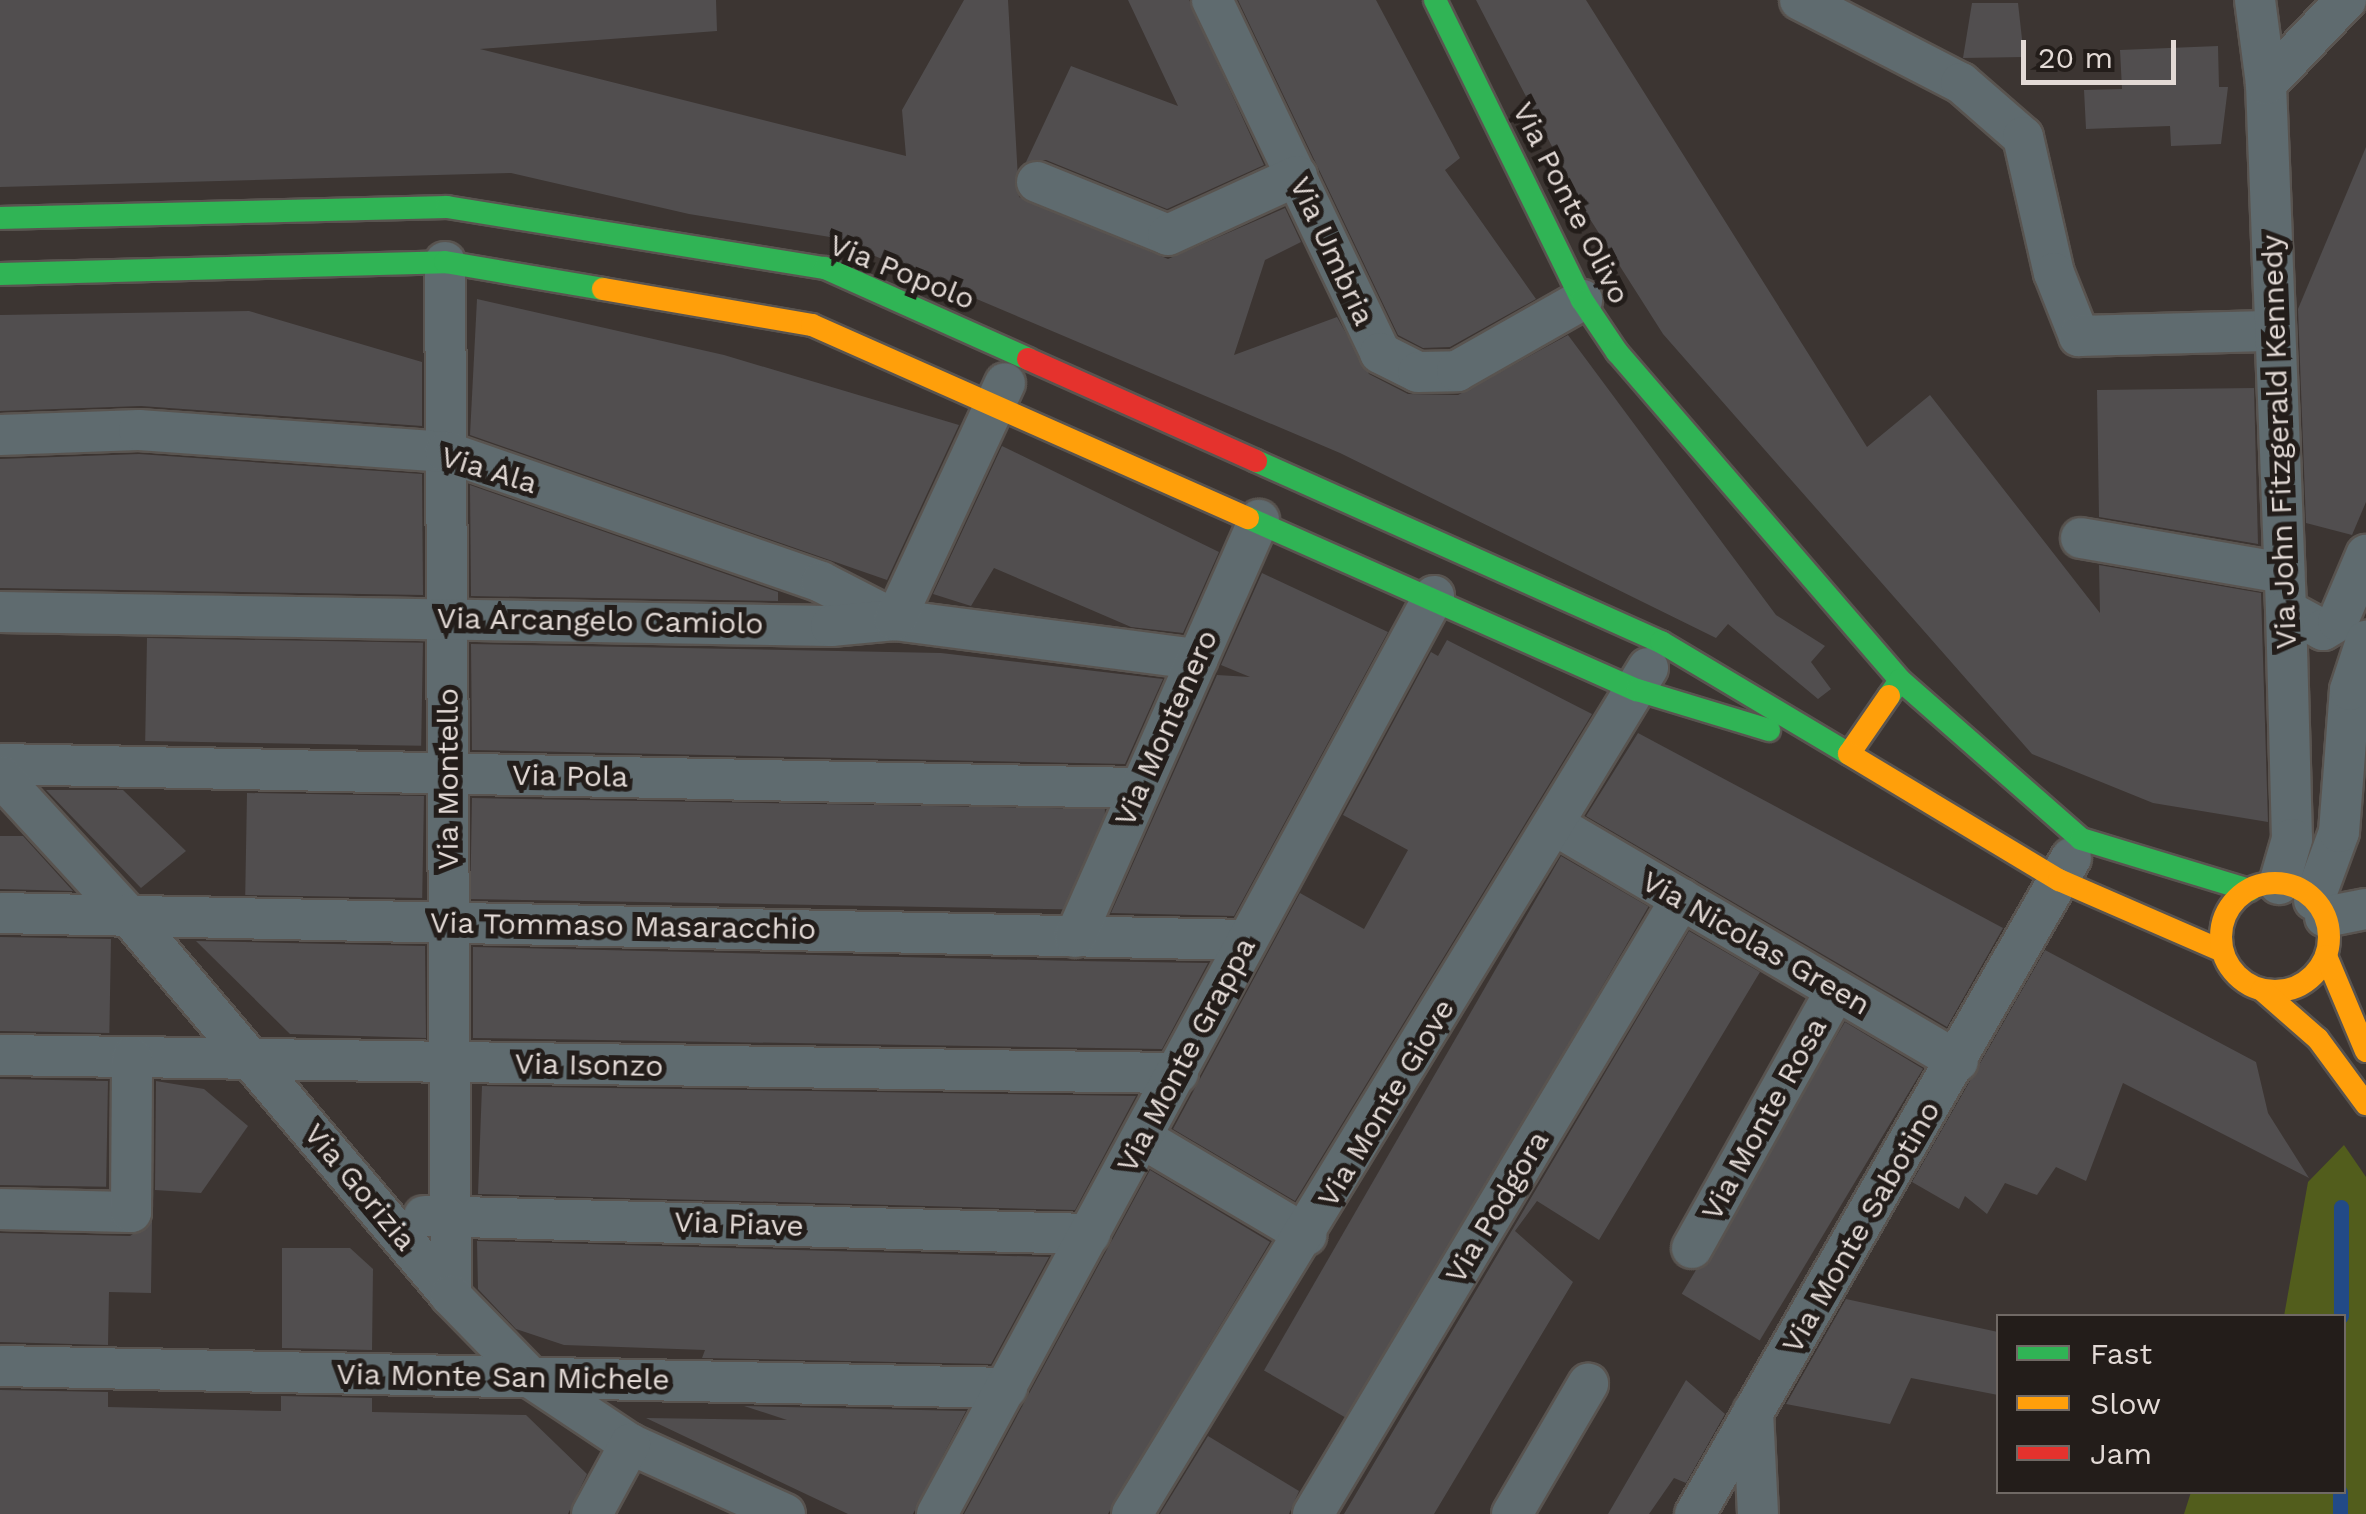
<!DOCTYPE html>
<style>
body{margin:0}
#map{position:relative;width:2366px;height:1514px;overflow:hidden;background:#3c3532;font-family:"Work Sans",sans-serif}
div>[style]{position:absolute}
.green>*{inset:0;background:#525d1c}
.stream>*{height:15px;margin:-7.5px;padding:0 7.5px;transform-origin:7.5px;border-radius:7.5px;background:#224a87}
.building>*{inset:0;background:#514e4f;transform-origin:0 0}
.roads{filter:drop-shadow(2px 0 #595450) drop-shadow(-2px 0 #595450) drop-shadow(0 2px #595450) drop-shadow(0 -2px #595450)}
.street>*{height:40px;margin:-20px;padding:0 20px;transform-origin:20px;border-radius:20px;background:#5f6b6f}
.fast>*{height:22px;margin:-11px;padding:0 11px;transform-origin:11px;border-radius:11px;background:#30b455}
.slow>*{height:22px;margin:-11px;padding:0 11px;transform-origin:11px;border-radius:11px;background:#ff9f0a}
.slow>.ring{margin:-11px;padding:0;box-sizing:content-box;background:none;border:22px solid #ff9f0a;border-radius:50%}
.jam>*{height:22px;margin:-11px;padding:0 11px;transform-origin:11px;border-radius:11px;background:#e5322d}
span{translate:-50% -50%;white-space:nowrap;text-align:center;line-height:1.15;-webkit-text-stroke:10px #231d1a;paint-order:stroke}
.street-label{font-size:30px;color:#e3dad6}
.legend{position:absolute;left:1996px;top:1314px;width:350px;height:180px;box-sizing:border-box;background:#231d1a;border:2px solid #706965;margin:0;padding:12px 18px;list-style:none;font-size:30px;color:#e3dad6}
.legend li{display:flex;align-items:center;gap:20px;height:50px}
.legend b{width:50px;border:2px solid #706965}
.scale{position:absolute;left:2021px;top:40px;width:155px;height:45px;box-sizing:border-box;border:5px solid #e3dad6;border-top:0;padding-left:12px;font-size:30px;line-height:35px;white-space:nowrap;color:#e3dad6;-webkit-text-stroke:8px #231d1a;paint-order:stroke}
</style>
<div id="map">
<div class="green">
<i style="clip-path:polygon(2344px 1145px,2366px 1177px,2366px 1514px,2184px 1514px,2191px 1492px,2344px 1492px,2344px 1316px,2284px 1316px,2308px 1182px)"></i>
</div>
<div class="stream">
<i style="left:2341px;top:1316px;width:109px;rotate:-90deg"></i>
<i style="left:2340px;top:1514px;width:22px;rotate:-90deg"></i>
</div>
<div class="building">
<i style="clip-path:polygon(0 0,716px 0,717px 31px,480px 49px,906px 156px,902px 110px,964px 0,1008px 0,1019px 197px,1168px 259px,1285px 208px,1301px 242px,1265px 260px,1234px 355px,1337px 317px,1369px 374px,1408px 394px,1458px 395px,1568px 335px,1776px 615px,1825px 646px,1811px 662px,1831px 689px,1818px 699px,1728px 624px,1716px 638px,1340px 453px,830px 237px,689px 214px,511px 173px,0 187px)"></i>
<i style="clip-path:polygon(1128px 0,1189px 0,1264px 165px,1167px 209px,1046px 160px,1026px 162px,1071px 66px,1178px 106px)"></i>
<i style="clip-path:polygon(1238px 0,1376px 0,1460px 158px,1445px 170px,1536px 299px,1450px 347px,1423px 348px,1398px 335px)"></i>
<i style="clip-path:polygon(1476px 0,1586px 0,1867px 447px,1930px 395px,2100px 613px,2099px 565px,2261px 593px,2268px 822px,2153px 803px,2032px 754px,1663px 334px,1588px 216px)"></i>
<i style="clip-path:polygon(1972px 3px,2018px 3px,2024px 57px,1963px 58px)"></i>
<i style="clip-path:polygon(2218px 46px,2219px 87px,2228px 87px,2221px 144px,2171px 146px,2170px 126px,2086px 129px,2084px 90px,2122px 89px,2120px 50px)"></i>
<i style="clip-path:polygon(2366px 147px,2366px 502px,2352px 535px,2306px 523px,2298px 309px)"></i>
<i style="clip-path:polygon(477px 299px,724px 355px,959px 425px,887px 580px,470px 435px)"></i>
<i style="clip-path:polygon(249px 311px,422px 362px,422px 426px,141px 406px,0 411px,0 315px)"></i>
<i style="clip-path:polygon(2254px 388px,2258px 544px,2099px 517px,2097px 390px)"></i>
<i style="clip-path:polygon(1002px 446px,1219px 552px,1183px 633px,1131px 627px,994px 568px,971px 606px,933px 594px)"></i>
<i style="clip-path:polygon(139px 454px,422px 474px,423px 595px,0 588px,0 459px)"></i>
<i style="clip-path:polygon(470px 485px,778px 592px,778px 601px,471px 596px)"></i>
<i style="clip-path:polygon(1262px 573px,1388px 632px,1234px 916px,1111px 913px,1217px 675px,1250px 677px,1221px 665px)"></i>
<i style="left:147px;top:638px;width:276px;height:103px;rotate:1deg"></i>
<i style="clip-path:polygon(1447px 640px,1592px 714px,1295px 1201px,1173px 1129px,1300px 893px,1364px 929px,1408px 850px,1343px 815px,1431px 652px,1438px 656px)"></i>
<i style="clip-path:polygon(471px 644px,941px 653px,1163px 679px,1125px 764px,472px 750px)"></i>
<i style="clip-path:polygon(1638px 733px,2003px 928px,1947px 1027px,1586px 816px)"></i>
<i style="clip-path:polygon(46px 790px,123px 790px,186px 851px,141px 888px)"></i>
<i style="left:247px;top:793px;width:177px;height:102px;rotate:1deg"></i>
<i style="left:472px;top:798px;width:633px;height:101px;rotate:1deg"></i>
<i style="clip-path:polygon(0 836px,23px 836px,73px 891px,0 889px)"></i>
<i style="left:1561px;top:856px;width:101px;height:594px;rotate:30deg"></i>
<i style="clip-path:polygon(1689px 931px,1760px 972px,1599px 1240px,1537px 1201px,1515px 1231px,1573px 1282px,1434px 1514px,1344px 1514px)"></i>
<i style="left:0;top:937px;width:111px;height:94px;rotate:1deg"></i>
<i style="clip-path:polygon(196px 941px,425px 946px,426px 1038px,290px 1034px)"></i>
<i style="clip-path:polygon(473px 947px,1077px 961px,1208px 963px,1162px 1049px,473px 1038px)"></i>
<i style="clip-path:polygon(2045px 950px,2256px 1062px,2268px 1113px,2309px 1178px,2123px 1083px,2086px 1181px,2056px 1167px,2037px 1195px,2005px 1183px,1987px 1214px,1965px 1196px,1959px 1209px,1912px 1182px)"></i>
<i style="left:1845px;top:1022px;width:91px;height:317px;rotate:31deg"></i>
<i style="left:0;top:1079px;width:108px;height:106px;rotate:1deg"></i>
<i style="clip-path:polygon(156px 1081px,204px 1089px,248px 1126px,201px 1193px,155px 1190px)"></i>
<i style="clip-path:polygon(482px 1086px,1136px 1096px,1075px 1210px,478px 1194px)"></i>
<i style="clip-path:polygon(1150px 1170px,1270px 1242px,1108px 1514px,964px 1514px)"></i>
<i style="clip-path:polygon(152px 1221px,151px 1293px,109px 1292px,108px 1345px,0 1342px,0 1233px,130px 1236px)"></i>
<i style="clip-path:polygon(477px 1241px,1049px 1257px,991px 1364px,702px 1358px,705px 1350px,564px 1345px,516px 1329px,478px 1289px)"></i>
<i style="clip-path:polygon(282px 1248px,350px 1248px,373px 1269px,372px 1350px,282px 1348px)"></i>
<i style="clip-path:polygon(1846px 1299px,1998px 1332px,1998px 1395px,1911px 1378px,1890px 1424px,1786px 1404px)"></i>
<i style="clip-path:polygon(1686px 1380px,1725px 1414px,1686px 1483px,1674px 1478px,1649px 1514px,1608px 1514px)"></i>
<i style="clip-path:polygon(0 1390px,108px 1392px,108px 1407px,281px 1411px,281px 1396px,372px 1398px,372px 1412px,526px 1415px,587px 1474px,568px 1514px,0 1514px)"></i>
<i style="clip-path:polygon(744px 1406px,966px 1411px,913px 1514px,848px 1514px,646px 1418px,787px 1420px)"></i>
<i style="clip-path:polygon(1208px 1436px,1299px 1491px,1289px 1514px,1160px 1514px)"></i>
</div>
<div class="roads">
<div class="street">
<i style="left:1212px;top:0;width:391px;rotate:64.5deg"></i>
<i style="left:1380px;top:353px;width:42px;rotate:26.6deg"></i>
<i style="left:1418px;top:372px;width:39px;rotate:-1deg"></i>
<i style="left:1457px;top:371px;width:144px;rotate:-29.6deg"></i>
<i style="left:1800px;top:0;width:181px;rotate:27.3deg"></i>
<i style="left:1961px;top:83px;width:82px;rotate:41.1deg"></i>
<i style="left:2023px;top:137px;width:139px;rotate:77.2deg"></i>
<i style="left:2054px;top:273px;width:68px;rotate:68.4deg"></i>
<i style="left:2079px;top:336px;width:196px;rotate:-1.5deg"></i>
<i style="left:2255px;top:0;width:85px;rotate:82.5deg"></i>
<i style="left:2266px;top:84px;width:526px;rotate:87.82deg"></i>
<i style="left:2286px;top:610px;width:229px;rotate:88.5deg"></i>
<i style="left:2292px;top:839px;width:47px;rotate:106.1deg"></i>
<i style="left:2266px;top:84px;width:116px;rotate:-46.4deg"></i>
<i style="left:1037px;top:182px;width:141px;rotate:22deg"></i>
<i style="left:1168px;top:235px;width:142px;rotate:-24.6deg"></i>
<i style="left:445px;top:262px;width:1034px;rotate:89.67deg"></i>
<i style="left:0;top:435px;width:139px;rotate:-2.1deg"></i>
<i style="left:139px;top:430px;width:308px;rotate:4.1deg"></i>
<i style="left:446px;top:452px;width:397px;rotate:19.1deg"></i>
<i style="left:821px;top:582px;width:83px;rotate:27.2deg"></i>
<i style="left:2081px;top:538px;width:206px;rotate:9.8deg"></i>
<i style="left:2286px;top:610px;width:42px;rotate:28.4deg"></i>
<i style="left:2323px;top:630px;width:17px;rotate:-31deg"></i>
<i style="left:2338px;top:621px;width:72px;rotate:-67deg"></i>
<i style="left:0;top:612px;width:831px;rotate:0.97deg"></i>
<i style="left:831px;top:626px;width:64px;rotate:-5.4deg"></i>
<i style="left:895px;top:620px;width:305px;rotate:7.4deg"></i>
<i style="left:895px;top:620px;width:261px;rotate:-65.1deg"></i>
<i style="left:0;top:764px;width:1139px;rotate:1.21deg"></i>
<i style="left:0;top:776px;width:189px;rotate:47.4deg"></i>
<i style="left:128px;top:915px;width:499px;rotate:49.7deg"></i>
<i style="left:451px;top:1296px;width:115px;rotate:45.7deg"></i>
<i style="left:531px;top:1378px;width:119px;rotate:33.7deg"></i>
<i style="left:630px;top:1444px;width:170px;rotate:24.3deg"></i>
<i style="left:1555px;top:825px;width:467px;rotate:30.4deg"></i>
<i style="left:2314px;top:900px;width:72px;rotate:-69.8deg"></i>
<i style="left:2339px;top:832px;width:142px;rotate:-85.6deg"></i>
<i style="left:2350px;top:690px;width:52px;rotate:-71.9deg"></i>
<i style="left:0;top:913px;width:1247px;rotate:1.24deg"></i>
<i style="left:2325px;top:917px;width:42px;rotate:-11deg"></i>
<i style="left:1075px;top:937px;width:456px;rotate:-66.2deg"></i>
<i style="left:0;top:1055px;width:1178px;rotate:0.88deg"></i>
<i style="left:1142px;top:1138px;width:191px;rotate:30.6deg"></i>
<i style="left:0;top:1209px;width:131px;rotate:1.3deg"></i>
<i style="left:131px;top:1212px;width:154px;rotate:-89.6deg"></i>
<i style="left:424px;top:1216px;width:666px;rotate:1.55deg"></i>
<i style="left:1692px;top:1248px;width:295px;rotate:-60.8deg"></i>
<i style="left:0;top:1366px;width:1007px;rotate:1.25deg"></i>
<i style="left:1753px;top:1412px;width:102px;rotate:87.2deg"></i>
<i style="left:592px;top:1514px;width:80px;rotate:-61.5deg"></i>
<i style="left:937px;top:1514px;width:1044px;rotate:-61.57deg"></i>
<i style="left:1132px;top:1514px;width:991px;rotate:-58.62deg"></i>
<i style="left:1313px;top:1514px;width:717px;rotate:-59.1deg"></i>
<i style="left:1512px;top:1514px;width:151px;rotate:-59.7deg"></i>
<i style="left:1695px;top:1514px;width:756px;rotate:-60.18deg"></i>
</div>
<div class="fast">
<i style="left:1435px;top:0;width:334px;rotate:63.9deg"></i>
<i style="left:1582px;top:300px;width:63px;rotate:56.1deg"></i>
<i style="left:1617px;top:352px;width:433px;rotate:49.2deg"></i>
<i style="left:0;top:218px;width:447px;rotate:-1.4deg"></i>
<i style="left:447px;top:207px;width:383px;rotate:9.2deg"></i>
<i style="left:825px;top:268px;width:222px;rotate:24.1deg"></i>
<i style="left:0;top:274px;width:445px;rotate:-1.5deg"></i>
<i style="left:445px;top:262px;width:160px;rotate:9.7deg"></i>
<i style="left:1256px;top:461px;width:444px;rotate:24.1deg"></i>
<i style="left:1661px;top:642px;width:219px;rotate:30.8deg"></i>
<i style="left:1248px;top:518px;width:425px;rotate:23.9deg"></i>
<i style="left:1637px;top:690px;width:138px;rotate:16.9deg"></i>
<i style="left:1889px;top:696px;width:19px;rotate:-55deg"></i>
<i style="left:1900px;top:680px;width:241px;rotate:41.3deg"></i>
<i style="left:2081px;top:839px;width:176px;rotate:16.9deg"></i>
</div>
<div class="slow">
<i style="left:603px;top:289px;width:212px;rotate:9.8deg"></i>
<i style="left:812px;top:325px;width:477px;rotate:23.9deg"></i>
<i style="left:1889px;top:696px;width:70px;rotate:124.6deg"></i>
<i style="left:1849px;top:754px;width:245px;rotate:31deg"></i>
<i style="left:2059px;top:880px;width:178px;rotate:23.5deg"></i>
<i class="ring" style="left:2221px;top:883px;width:86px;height:86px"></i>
<i style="left:2326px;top:956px;width:103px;rotate:67.2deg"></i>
<i style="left:2262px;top:990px;width:74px;rotate:41.2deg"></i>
<i style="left:2318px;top:1039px;width:81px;rotate:53.6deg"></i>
</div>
<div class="jam">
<i style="left:1028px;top:359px;width:250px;rotate:24.1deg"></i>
</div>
</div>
<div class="street-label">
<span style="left:1571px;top:203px;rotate:63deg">Via Ponte Olivo</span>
<span style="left:1332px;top:251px;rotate:65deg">Via Umbria</span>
<span style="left:902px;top:272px;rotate:22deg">Via Popolo</span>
<span style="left:2279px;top:442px;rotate:-92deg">Via John Fitzgerald Kennedy</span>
<span style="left:489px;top:470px;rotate:17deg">Via Ala</span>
<span style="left:600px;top:621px;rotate:1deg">Via Arcangelo Camiolo</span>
<span style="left:1166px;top:728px;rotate:-66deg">Via Montenero</span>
<span style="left:570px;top:776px;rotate:1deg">Via Pola</span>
<span style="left:448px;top:779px;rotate:-90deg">Via Montello</span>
<span style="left:623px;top:926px;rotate:1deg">Via Tommaso Masaracchio</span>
<span style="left:1756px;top:943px;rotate:30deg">Via Nicolas Green</span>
<span style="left:1186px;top:1055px;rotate:-62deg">Via Monte Grappa</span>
<span style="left:589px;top:1065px;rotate:1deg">Via Isonzo</span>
<span style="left:1386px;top:1103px;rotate:-59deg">Via Monte Giove</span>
<span style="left:1764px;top:1119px;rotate:-61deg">Via Monte Rosa</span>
<span style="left:360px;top:1187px;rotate:50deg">Via Gorizia</span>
<span style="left:1497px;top:1207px;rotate:-59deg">Via Podgora</span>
<span style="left:739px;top:1224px;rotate:2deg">Via Piave</span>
<span style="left:1861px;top:1227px;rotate:-60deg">Via Monte Sabotino</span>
<span style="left:503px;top:1377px;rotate:1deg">Via Monte San Michele</span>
</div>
<ul class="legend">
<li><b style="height:12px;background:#30b455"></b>Fast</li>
<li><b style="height:12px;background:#ff9f0a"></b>Slow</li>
<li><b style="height:12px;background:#e5322d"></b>Jam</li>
</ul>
<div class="scale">20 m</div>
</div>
